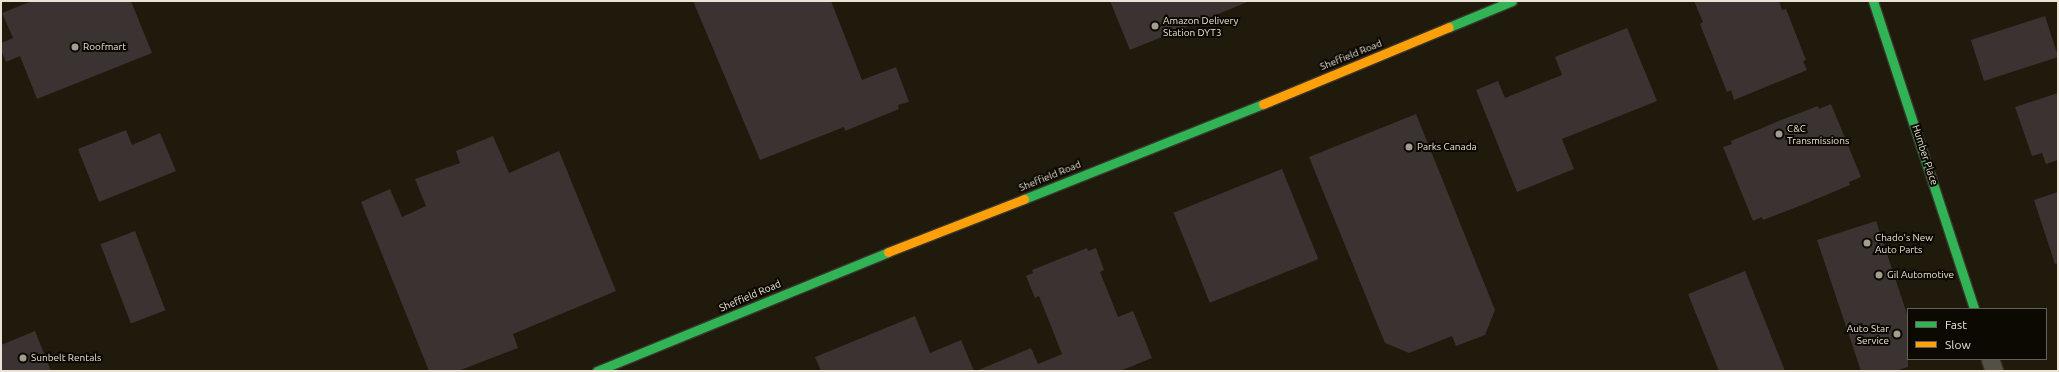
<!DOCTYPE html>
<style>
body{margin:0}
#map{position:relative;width:2059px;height:372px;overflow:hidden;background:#1f1a0c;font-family:Ubuntu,sans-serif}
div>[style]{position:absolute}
.building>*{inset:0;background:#3a3331;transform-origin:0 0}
.roads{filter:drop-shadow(1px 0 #3b362d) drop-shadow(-1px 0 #3b362d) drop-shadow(0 1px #3b362d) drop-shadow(0 -1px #3b362d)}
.street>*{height:17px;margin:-8.5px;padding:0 8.5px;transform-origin:8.5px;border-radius:8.5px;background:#545045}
.fast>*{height:9px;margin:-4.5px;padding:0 4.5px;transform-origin:4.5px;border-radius:4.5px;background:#30b455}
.slow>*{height:9px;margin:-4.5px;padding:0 4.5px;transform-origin:4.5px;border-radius:4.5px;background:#ff9f0a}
.dots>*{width:11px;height:11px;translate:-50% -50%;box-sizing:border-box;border:2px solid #0c0802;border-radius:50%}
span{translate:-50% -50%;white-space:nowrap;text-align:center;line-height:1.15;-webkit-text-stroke:4px #0c0802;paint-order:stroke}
.poi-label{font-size:10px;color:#eae4d5}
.left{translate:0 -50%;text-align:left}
.right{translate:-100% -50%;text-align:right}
.street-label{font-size:10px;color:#eae4d5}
.frame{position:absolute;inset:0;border:2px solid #eae4d5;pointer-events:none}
.legend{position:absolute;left:1907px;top:308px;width:140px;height:52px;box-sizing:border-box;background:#0c0802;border:1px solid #656056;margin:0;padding:5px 7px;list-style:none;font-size:12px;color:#eae4d5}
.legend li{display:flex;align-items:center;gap:8px;height:20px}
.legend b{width:20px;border:1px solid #656056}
</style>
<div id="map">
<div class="building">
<i style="clip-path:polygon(32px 1px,131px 1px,152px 53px,37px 99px,20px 56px,6px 62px,1px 50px,1px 43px,13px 38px,2px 13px)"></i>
<i style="clip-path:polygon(693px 1px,831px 1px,862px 80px,896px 67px,909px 102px,898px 105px,899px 109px,845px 131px,844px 127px,760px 160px)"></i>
<i style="clip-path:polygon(1110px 1px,1250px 1px,1130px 50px)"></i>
<i style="clip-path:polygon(1694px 1px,1779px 1px,1782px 10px,1786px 9px,1806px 60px,1803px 61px,1807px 70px,1734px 100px,1731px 90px,1727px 92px,1700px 24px,1703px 22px)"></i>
<i style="left:2045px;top:16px;width:43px;height:78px;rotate:72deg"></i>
<i style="clip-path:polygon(1627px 28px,1657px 101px,1562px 139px,1574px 169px,1517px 192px,1476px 90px,1498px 81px,1505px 98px,1562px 75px,1555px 57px)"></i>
<i style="clip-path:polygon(2058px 93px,2058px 160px,2046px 164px,2042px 153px,2032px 156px,2015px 107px)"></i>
<i style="clip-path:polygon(1831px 104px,1861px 177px,1849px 182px,1850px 185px,1807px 203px,1763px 220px,1762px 217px,1753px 221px,1723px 147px,1732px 144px,1731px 141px,1781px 120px,1818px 106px,1819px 109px)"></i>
<i style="clip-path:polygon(1416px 114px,1495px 310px,1485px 335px,1456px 346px,1452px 336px,1409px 353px,1385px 343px,1309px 157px)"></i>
<i style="clip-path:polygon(126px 130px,132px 145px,160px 133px,176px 171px,99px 202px,78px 149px)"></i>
<i style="clip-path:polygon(493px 136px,509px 173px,559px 151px,616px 291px,513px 334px,518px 348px,458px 371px,429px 371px,361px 202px,390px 189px,402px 217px,426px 206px,415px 179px,460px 163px,456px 151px)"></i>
<i style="left:1282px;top:169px;width:97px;height:117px;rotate:68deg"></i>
<i style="clip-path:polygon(2058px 192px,2058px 263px,2055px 264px,2034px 200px)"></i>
<i style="clip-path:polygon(1876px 221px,1908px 317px,1908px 367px,1895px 371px,1861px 371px,1817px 240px)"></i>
<i style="left:135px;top:231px;width:85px;height:37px;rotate:69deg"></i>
<i style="clip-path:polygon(1087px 248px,1088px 251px,1096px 248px,1104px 270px,1100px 272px,1118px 317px,1133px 311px,1152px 358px,1120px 371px,976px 371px,1031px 348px,1038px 364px,1062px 354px,1039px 296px,1035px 298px,1026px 276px,1033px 273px,1032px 270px)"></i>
<i style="clip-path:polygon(1745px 271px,1785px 371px,1719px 371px,1688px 294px)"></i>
<i style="clip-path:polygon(915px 316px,930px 353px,961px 340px,974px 371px,821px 371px,815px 357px)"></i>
<i style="clip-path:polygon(35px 331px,51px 371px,1px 371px,1px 345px)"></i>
</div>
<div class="roads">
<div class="street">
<i style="left:1990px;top:359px;width:13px;rotate:72deg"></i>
</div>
<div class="fast">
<i style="left:1873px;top:1px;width:324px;rotate:71.8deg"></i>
<i style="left:1449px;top:27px;width:68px;rotate:-22.4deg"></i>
<i style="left:1024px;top:199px;width:257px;rotate:-21.7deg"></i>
<i style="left:597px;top:371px;width:314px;rotate:-22.2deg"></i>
</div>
<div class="slow">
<i style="left:1263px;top:104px;width:201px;rotate:-22.5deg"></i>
<i style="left:888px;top:252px;width:146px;rotate:-21.3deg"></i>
</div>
</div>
<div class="dots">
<i style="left:1155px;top:26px;background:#a39d8f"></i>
<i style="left:75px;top:47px;background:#a39d8f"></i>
<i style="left:1779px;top:134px;background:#a39d8f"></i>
<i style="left:1409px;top:147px;background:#a39d8f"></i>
<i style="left:1867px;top:243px;background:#a39d8f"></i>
<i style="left:1879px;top:275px;background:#a39d8f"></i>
<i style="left:1897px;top:334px;background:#a39d8f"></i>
<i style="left:23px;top:358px;background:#a39d8f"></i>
</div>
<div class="poi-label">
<span class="left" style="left:1163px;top:26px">Amazon Delivery<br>Station DYT3</span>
<span class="left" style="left:83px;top:47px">Roofmart</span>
<span class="left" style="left:1787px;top:134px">C&amp;C<br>Transmissions</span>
<span class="left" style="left:1417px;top:147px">Parks Canada</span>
<span class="left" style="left:1875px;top:243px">Chado's New<br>Auto Parts</span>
<span class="left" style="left:1887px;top:275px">Gil Automotive</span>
<span class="right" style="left:1889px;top:334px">Auto Star<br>Service</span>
<span class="left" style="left:31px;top:358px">Sunbelt Rentals</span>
</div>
<div class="street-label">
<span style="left:1351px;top:55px;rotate:-22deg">Sheffield Road</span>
<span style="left:1925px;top:155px;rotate:72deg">Humber Place</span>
<span style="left:1050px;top:176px;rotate:-22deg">Sheffield Road</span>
<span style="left:750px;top:296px;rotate:-23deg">Sheffield Road</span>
</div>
<div class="frame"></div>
<ul class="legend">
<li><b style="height:5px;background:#30b455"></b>Fast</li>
<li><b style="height:5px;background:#ff9f0a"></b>Slow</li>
</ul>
</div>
